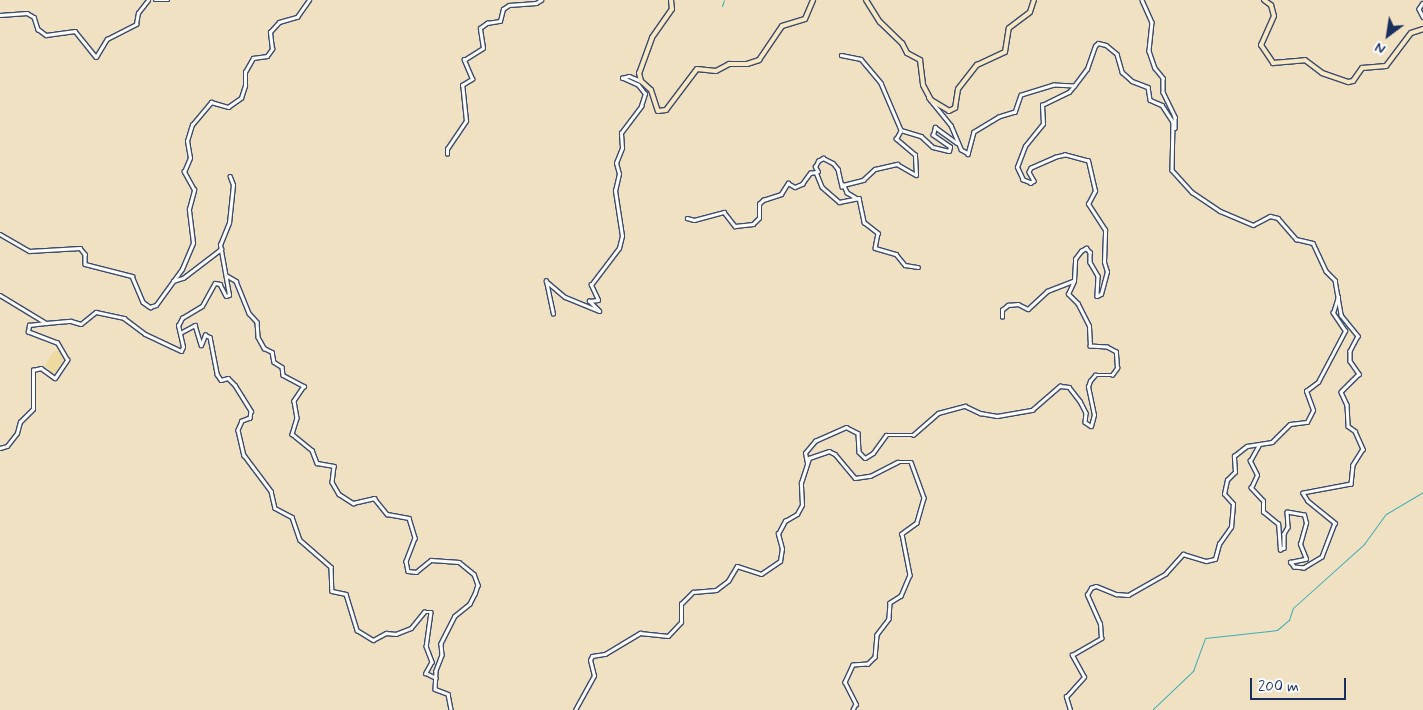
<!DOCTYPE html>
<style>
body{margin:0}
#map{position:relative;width:1423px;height:710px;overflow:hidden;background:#efe1c2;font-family:Mynerve,sans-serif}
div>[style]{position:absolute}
.sand>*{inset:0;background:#eeda9e}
.stream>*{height:1px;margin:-0.5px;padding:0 0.5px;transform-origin:0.5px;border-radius:0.5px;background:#3cadb4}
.roads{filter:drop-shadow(1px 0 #3b4a6d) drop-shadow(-1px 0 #3b4a6d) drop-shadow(0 1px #3b4a6d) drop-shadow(0 -1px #3b4a6d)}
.street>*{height:2.5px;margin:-1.25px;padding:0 1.25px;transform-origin:1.25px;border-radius:1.25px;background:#fff}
.secondary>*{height:4px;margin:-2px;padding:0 2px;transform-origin:2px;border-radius:2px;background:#f8e8c3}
span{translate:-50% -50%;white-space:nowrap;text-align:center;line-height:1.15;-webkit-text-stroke:4px #fff;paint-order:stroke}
.north{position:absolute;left:1363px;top:10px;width:50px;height:50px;-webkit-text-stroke:4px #fff;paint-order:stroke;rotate:211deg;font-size:14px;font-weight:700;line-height:20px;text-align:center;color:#1b2f5e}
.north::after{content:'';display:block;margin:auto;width:18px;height:22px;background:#1b2f5e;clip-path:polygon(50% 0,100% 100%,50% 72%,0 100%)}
.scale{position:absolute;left:1250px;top:678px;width:96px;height:22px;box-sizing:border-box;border:2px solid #1b2f5e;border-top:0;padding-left:6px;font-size:15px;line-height:18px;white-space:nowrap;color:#1b2f5e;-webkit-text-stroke:4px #fff;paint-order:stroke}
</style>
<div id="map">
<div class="sand">
<i style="clip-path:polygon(54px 351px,59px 351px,64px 359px,53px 376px,45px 365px)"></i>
</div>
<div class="stream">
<i style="left:722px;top:6px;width:6px;rotate:-72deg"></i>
<i style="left:1152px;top:710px;width:57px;rotate:-43.6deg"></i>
<i style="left:1193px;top:671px;width:35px;rotate:-70deg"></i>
<i style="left:1205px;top:638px;width:72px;rotate:-6.3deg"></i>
<i style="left:1277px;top:630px;width:16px;rotate:-40deg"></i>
<i style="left:1289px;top:620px;width:13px;rotate:-72deg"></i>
<i style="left:1293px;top:608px;width:96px;rotate:-42deg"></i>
<i style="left:1364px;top:544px;width:37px;rotate:-54deg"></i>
<i style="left:1386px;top:514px;width:43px;rotate:-30.7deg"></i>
</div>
<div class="roads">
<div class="street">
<i style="left:155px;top:0;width:13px"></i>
<i style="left:1142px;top:0;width:24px;rotate:66deg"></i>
<i style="left:1152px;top:22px;width:29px;rotate:96deg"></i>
<i style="left:1149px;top:51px;width:18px;rotate:71deg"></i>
<i style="left:1155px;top:68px;width:13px;rotate:51deg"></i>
<i style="left:1163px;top:78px;width:14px;rotate:90deg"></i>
<i style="left:1163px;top:92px;width:28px;rotate:64deg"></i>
<i style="left:1175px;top:117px;width:11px;rotate:90deg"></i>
<i style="left:1423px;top:3px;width:7px;rotate:124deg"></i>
<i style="left:1419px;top:9px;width:9px;rotate:63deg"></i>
<i style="left:0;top:15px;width:27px;rotate:-4deg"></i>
<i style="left:27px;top:13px;width:8px;rotate:30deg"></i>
<i style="left:34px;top:17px;width:13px;rotate:72deg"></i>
<i style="left:38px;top:29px;width:10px;rotate:37deg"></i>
<i style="left:46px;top:35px;width:29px;rotate:-8deg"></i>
<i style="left:75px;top:31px;width:33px;rotate:51deg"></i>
<i style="left:96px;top:57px;width:21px;rotate:-59deg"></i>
<i style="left:107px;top:39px;width:33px;rotate:-27deg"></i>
<i style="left:136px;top:24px;width:11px;rotate:-80deg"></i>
<i style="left:138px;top:13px;width:16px;rotate:-52deg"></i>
<i style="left:841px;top:55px;width:20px;rotate:11deg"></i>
<i style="left:861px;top:59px;width:31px;rotate:50deg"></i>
<i style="left:881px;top:83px;width:51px;rotate:66.9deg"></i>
<i style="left:1074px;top:86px;width:21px;rotate:-53deg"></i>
<i style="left:1087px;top:69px;width:24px;rotate:-71deg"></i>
<i style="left:1095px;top:46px;width:4px;rotate:-45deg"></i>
<i style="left:1098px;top:43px;width:8px;rotate:14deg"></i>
<i style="left:1106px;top:45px;width:14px;rotate:39deg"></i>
<i style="left:1117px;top:54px;width:19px;rotate:74deg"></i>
<i style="left:1122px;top:72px;width:13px;rotate:42deg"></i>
<i style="left:1132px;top:81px;width:17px;rotate:21deg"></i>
<i style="left:1148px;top:87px;width:13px;rotate:81deg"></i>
<i style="left:1150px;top:100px;width:13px;rotate:23deg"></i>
<i style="left:1162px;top:105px;width:20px;rotate:57deg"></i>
<i style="left:1173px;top:122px;width:48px;rotate:91.2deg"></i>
<i style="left:1172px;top:170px;width:30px;rotate:48deg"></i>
<i style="left:1192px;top:192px;width:34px;rotate:34deg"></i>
<i style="left:1220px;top:211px;width:36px;rotate:23deg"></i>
<i style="left:1253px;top:225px;width:19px;rotate:-28deg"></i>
<i style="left:1270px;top:216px;width:8px;rotate:14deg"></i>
<i style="left:1278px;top:218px;width:28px;rotate:49deg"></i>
<i style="left:1296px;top:239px;width:17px;rotate:13deg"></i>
<i style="left:1313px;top:243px;width:31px;rotate:65deg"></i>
<i style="left:1326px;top:271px;width:13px;rotate:45deg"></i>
<i style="left:1335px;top:280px;width:36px;rotate:80deg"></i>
<i style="left:1341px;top:315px;width:27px;rotate:51deg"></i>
<i style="left:1358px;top:336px;width:17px;rotate:118deg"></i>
<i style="left:1350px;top:351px;width:10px;rotate:90deg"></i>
<i style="left:1350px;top:361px;width:16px;rotate:55deg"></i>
<i style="left:1359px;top:374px;width:25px;rotate:135deg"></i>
<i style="left:1341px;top:392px;width:14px;rotate:65deg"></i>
<i style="left:1347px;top:405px;width:21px;rotate:87deg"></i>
<i style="left:1348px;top:426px;width:9px;rotate:36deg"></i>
<i style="left:1355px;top:431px;width:20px;rotate:66deg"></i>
<i style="left:1363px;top:449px;width:19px;rotate:122deg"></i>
<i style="left:1353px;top:465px;width:19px;rotate:96deg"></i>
<i style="left:1351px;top:484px;width:49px;rotate:169.4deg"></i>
<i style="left:1303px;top:493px;width:9px;rotate:58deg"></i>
<i style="left:1308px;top:501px;width:35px;rotate:39deg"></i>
<i style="left:1335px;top:523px;width:36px;rotate:111deg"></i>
<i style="left:1322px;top:557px;width:21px;rotate:149deg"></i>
<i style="left:1304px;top:568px;width:10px;rotate:-174deg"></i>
<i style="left:1294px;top:567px;width:6px;rotate:-129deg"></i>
<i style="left:1290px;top:562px;width:16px;rotate:-11deg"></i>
<i style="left:1306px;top:559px;width:16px;rotate:-112deg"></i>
<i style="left:1300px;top:544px;width:22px;rotate:-74deg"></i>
<i style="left:1306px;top:523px;width:8px;rotate:-104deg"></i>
<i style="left:1304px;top:515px;width:17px;rotate:-170deg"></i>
<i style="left:1287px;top:512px;width:15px;rotate:86deg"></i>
<i style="left:1288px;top:527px;width:8px;rotate:120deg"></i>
<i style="left:1284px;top:534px;width:14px;rotate:90deg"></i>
<i style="left:1284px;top:548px;width:4px;rotate:153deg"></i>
<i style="left:1280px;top:550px;width:26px;rotate:-94deg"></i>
<i style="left:1278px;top:524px;width:19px;rotate:-141deg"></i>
<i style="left:1263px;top:512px;width:11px;rotate:-90deg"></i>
<i style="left:1263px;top:501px;width:18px;rotate:-133deg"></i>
<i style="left:1251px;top:488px;width:14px;rotate:-65deg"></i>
<i style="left:1257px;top:475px;width:16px;rotate:-117deg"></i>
<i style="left:1250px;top:461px;width:18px;rotate:-61deg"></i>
<i style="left:447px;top:154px;width:5px;rotate:-90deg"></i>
<i style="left:447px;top:149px;width:34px;rotate:-56deg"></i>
<i style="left:466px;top:121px;width:36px;rotate:-96deg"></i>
<i style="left:462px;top:85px;width:12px;rotate:-31deg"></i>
<i style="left:472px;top:79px;width:21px;rotate:-113deg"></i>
<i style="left:464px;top:60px;width:22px;rotate:-32deg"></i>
<i style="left:483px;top:48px;width:20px;rotate:-99deg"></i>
<i style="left:480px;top:28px;width:9px;rotate:-36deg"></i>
<i style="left:487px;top:23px;width:13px;rotate:-9deg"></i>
<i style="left:500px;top:21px;width:12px;rotate:-76deg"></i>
<i style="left:503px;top:9px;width:7px;rotate:-34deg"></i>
<i style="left:509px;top:5px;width:27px;rotate:-4deg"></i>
<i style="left:536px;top:3px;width:6px;rotate:-31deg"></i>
<i style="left:818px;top:172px;width:6px;rotate:-121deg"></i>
<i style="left:815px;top:167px;width:7px;rotate:-63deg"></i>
<i style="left:818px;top:161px;width:6px;rotate:-31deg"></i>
<i style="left:823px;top:158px;width:11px;rotate:27deg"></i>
<i style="left:833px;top:163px;width:8px;rotate:50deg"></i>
<i style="left:838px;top:169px;width:18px;rotate:77deg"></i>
<i style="left:857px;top:199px;width:12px;rotate:-149deg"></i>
<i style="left:847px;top:193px;width:9px;rotate:-117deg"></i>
<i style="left:843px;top:185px;width:21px;rotate:-14deg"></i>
<i style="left:863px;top:180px;width:16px;rotate:-43deg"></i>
<i style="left:875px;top:169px;width:23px;rotate:-13deg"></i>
<i style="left:897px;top:164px;width:22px;rotate:30deg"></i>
<i style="left:916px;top:175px;width:20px;rotate:-93deg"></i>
<i style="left:915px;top:155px;width:25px;rotate:-140deg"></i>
<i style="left:896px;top:139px;width:10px;rotate:-61deg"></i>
<i style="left:901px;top:130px;width:21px;rotate:17deg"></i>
<i style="left:921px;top:136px;width:16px;rotate:43deg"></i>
<i style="left:933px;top:147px;width:16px;rotate:14deg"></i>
<i style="left:949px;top:151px;width:4px;rotate:-76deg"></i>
<i style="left:950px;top:147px;width:21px;rotate:-145deg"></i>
<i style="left:933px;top:135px;width:8px;rotate:-76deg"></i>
<i style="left:935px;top:127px;width:27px;rotate:36deg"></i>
<i style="left:687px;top:218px;width:7px;rotate:16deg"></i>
<i style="left:694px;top:220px;width:31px;rotate:-15deg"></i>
<i style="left:724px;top:212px;width:18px;rotate:52deg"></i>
<i style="left:735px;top:226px;width:18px;rotate:-6deg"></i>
<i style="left:753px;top:224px;width:8px;rotate:-45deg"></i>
<i style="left:759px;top:218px;width:14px;rotate:-90deg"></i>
<i style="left:759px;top:204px;width:6px;rotate:-45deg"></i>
<i style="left:763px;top:200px;width:19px;rotate:-18deg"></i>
<i style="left:781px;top:194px;width:13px;rotate:-58deg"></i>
<i style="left:788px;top:183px;width:8px;rotate:30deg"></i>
<i style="left:795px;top:187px;width:8px;rotate:-23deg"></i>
<i style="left:802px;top:184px;width:14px;rotate:-54deg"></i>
<i style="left:810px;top:173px;width:6px;rotate:-9deg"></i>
<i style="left:816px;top:172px;width:16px;rotate:68deg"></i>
<i style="left:822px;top:187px;width:23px;rotate:41deg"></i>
<i style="left:839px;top:202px;width:20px;rotate:-11deg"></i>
<i style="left:859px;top:198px;width:25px;rotate:78deg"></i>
<i style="left:864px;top:222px;width:18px;rotate:38deg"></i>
<i style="left:878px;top:233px;width:15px;rotate:101deg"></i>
<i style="left:875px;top:248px;width:22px;rotate:16deg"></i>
<i style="left:896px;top:254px;width:14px;rotate:51deg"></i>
<i style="left:905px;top:265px;width:13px;rotate:9deg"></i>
<i style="left:0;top:234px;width:34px;rotate:30deg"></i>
<i style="left:29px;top:251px;width:51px;rotate:-3.4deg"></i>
<i style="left:80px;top:248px;width:8px;rotate:50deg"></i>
<i style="left:85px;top:254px;width:10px;rotate:90deg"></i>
<i style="left:85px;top:264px;width:49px;rotate:14.3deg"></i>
<i style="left:132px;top:276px;width:28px;rotate:67deg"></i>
<i style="left:143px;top:302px;width:9px;rotate:36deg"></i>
<i style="left:150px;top:307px;width:6px;rotate:-18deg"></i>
<i style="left:156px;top:305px;width:44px;rotate:-54.2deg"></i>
<i style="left:182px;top:269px;width:28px;rotate:-67deg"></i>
<i style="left:193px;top:243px;width:34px;rotate:-97deg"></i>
<i style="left:189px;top:209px;width:20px;rotate:-75deg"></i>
<i style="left:194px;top:190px;width:21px;rotate:-119deg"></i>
<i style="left:184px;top:172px;width:15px;rotate:-67deg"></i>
<i style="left:190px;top:158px;width:17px;rotate:-100deg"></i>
<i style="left:187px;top:141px;width:17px;rotate:-73deg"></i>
<i style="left:192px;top:125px;width:30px;rotate:-50deg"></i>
<i style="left:211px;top:102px;width:18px;rotate:16deg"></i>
<i style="left:228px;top:107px;width:16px;rotate:-35deg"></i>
<i style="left:241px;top:98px;width:13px;rotate:-72deg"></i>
<i style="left:245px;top:86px;width:14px;rotate:-90deg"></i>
<i style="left:245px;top:72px;width:16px;rotate:-60deg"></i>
<i style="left:253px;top:58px;width:14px;rotate:-8deg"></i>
<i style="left:267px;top:56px;width:9px;rotate:-54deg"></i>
<i style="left:272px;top:49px;width:17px;rotate:-97deg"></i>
<i style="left:270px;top:32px;width:13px;rotate:-48deg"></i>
<i style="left:279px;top:22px;width:19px;rotate:-16deg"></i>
<i style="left:297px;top:17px;width:21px;rotate:-55deg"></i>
<i style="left:226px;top:275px;width:12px;rotate:31deg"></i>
<i style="left:236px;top:281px;width:35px;rotate:68deg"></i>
<i style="left:249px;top:313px;width:12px;rotate:48deg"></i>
<i style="left:257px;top:322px;width:15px;rotate:86deg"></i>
<i style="left:258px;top:337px;width:13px;rotate:61deg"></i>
<i style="left:264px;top:348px;width:9px;rotate:27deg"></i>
<i style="left:272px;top:352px;width:10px;rotate:79deg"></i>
<i style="left:274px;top:362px;width:9px;rotate:32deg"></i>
<i style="left:282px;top:367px;width:8px;rotate:83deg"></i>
<i style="left:283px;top:375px;width:24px;rotate:28deg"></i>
<i style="left:304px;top:386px;width:18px;rotate:124deg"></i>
<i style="left:294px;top:401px;width:17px;rotate:80deg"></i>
<i style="left:297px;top:418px;width:17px;rotate:107deg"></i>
<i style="left:292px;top:434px;width:26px;rotate:39deg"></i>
<i style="left:312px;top:450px;width:14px;rotate:69deg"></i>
<i style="left:317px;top:463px;width:17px;rotate:10deg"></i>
<i style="left:334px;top:466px;width:16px;rotate:97deg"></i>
<i style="left:332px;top:482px;width:14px;rotate:60deg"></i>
<i style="left:339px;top:494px;width:17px;rotate:33deg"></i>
<i style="left:353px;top:503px;width:22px;rotate:-13deg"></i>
<i style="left:374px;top:498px;width:21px;rotate:51deg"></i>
<i style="left:387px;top:514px;width:22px;rotate:10deg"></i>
<i style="left:409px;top:518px;width:21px;rotate:73deg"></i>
<i style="left:415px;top:538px;width:25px;rotate:111deg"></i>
<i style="left:406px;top:561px;width:10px;rotate:79deg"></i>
<i style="left:408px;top:571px;width:8px;rotate:7deg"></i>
<i style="left:416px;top:572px;width:19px;rotate:-39deg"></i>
<i style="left:431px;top:560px;width:28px;rotate:4deg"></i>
<i style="left:459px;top:562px;width:19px;rotate:39deg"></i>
<i style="left:474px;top:574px;width:12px;rotate:70deg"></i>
<i style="left:478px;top:585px;width:9px;rotate:108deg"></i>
<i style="left:475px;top:594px;width:11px;rotate:117deg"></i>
<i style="left:470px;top:604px;width:19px;rotate:141deg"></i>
<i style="left:455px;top:616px;width:31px;rotate:117deg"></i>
<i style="left:441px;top:644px;width:11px;rotate:85deg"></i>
<i style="left:442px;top:655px;width:17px;rotate:111deg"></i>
<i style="left:436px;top:671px;width:18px;rotate:93deg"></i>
<i style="left:435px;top:689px;width:14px;rotate:21deg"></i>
<i style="left:448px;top:694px;width:16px;rotate:79deg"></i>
<i style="left:173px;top:281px;width:10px;rotate:-17deg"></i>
<i style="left:183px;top:278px;width:48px;rotate:-37.3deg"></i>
<i style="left:0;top:295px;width:54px;rotate:31.3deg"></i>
<i style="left:46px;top:323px;width:25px;rotate:-5deg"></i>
<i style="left:71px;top:321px;width:10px;rotate:17deg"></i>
<i style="left:81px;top:324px;width:19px;rotate:-39deg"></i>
<i style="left:96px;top:312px;width:29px;rotate:12deg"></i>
<i style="left:124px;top:318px;width:26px;rotate:37deg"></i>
<i style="left:145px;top:334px;width:40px;rotate:25deg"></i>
<i style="left:181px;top:351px;width:4px;rotate:-63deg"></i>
<i style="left:183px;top:347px;width:22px;rotate:-103deg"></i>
<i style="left:178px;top:326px;width:9px;rotate:-63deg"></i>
<i style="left:182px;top:318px;width:23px;rotate:-31deg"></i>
<i style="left:202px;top:306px;width:26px;rotate:-61deg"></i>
<i style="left:215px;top:283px;width:5px;rotate:11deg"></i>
<i style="left:220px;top:284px;width:13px;rotate:63deg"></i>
<i style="left:226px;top:296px;width:3px;rotate:-18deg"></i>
<i style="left:229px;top:295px;width:51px;rotate:-100.2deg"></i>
<i style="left:220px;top:245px;width:24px;rotate:-68deg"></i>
<i style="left:229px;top:223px;width:38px;rotate:-84deg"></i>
<i style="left:233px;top:185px;width:9px;rotate:-111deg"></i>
<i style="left:553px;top:314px;width:34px;rotate:-102deg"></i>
<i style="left:546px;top:281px;width:25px;rotate:40deg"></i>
<i style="left:565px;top:297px;width:37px;rotate:22deg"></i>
<i style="left:599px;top:311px;width:14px;rotate:-135deg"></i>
<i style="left:589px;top:301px;width:9px;rotate:-6deg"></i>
<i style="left:598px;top:300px;width:17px;rotate:-115deg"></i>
<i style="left:591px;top:285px;width:46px;rotate:-52.9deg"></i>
<i style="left:619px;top:248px;width:12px;rotate:-76deg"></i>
<i style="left:622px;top:236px;width:46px;rotate:-98.8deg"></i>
<i style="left:615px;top:191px;width:17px;rotate:-77deg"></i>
<i style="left:619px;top:174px;width:11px;rotate:-105deg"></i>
<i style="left:616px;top:163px;width:16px;rotate:-68deg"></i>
<i style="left:622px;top:148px;width:15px;rotate:-94deg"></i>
<i style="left:621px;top:133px;width:34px;rotate:-53deg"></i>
<i style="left:641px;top:106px;width:13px;rotate:-72deg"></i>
<i style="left:645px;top:94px;width:11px;rotate:-128deg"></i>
<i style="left:638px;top:85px;width:17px;rotate:-156deg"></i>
<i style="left:622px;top:78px;width:7px;rotate:-16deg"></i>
<i style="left:629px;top:76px;width:13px;rotate:23deg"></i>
<i style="left:1002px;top:317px;width:7px;rotate:-90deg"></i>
<i style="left:1002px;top:310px;width:8px;rotate:-40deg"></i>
<i style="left:1008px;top:305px;width:10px;rotate:-6deg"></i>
<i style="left:1018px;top:304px;width:11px;rotate:27deg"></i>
<i style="left:1028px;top:309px;width:26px;rotate:-43deg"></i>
<i style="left:1047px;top:291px;width:28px;rotate:-21deg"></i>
<i style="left:180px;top:333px;width:17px;rotate:-28deg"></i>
<i style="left:195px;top:325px;width:21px;rotate:73deg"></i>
<i style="left:201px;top:345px;width:11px;rotate:-68deg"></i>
<i style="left:205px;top:335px;width:5px;rotate:22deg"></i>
<i style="left:210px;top:337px;width:38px;rotate:79deg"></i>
<i style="left:217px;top:374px;width:7px;rotate:56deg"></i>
<i style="left:221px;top:380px;width:7px;rotate:-16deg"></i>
<i style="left:228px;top:378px;width:10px;rotate:45deg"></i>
<i style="left:235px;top:385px;width:31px;rotate:58deg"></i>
<i style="left:251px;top:411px;width:7px;rotate:98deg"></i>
<i style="left:250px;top:418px;width:9px;rotate:159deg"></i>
<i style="left:242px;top:421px;width:10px;rotate:114deg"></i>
<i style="left:238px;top:430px;width:26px;rotate:77deg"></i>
<i style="left:244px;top:455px;width:45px;rotate:53.1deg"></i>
<i style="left:271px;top:491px;width:17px;rotate:77deg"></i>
<i style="left:275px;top:508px;width:19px;rotate:28deg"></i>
<i style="left:292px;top:517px;width:24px;rotate:71deg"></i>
<i style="left:300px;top:540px;width:41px;rotate:41.1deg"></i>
<i style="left:331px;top:567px;width:24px;rotate:88deg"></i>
<i style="left:332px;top:591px;width:14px;rotate:12deg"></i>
<i style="left:346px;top:594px;width:38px;rotate:73deg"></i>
<i style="left:357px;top:630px;width:19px;rotate:32deg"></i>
<i style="left:373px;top:640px;width:15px;rotate:-28deg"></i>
<i style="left:386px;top:633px;width:10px;rotate:6deg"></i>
<i style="left:396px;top:634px;width:16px;rotate:-22deg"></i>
<i style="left:411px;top:628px;width:21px;rotate:-51deg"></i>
<i style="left:424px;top:612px;width:7px"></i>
<i style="left:431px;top:612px;width:34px;rotate:98deg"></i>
<i style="left:426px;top:646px;width:17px;rotate:69deg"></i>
<i style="left:432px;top:662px;width:13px;rotate:119deg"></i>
<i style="left:426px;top:673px;width:11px;rotate:27deg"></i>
<i style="left:0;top:448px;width:7px;rotate:-16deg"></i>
<i style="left:7px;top:446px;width:16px;rotate:-52deg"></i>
<i style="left:17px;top:433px;width:11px;rotate:-75deg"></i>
<i style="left:20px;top:422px;width:18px;rotate:-45deg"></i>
<i style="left:33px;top:409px;width:39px;rotate:-90deg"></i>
<i style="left:33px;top:370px;width:8px;rotate:-14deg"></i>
<i style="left:41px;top:368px;width:17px;rotate:36deg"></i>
<i style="left:55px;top:378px;width:22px;rotate:-56deg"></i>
<i style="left:67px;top:360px;width:20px;rotate:-120deg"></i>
<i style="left:57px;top:343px;width:31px;rotate:-159deg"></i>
<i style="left:28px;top:332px;width:7px;rotate:-82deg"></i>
<i style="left:29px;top:325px;width:16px;rotate:-7deg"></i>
<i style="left:807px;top:463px;width:10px;rotate:-101deg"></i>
<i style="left:805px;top:453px;width:16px;rotate:-50deg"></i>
<i style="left:815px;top:441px;width:34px;rotate:-24deg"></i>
<i style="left:846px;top:427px;width:13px;rotate:27deg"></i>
<i style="left:858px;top:433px;width:19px;rotate:87deg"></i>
<i style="left:859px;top:452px;width:8px;rotate:45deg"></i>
<i style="left:865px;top:458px;width:9px;rotate:-32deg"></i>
<i style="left:873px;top:453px;width:22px;rotate:-54deg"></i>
<i style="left:886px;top:435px;width:27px"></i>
<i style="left:913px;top:435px;width:33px;rotate:-41deg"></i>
<i style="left:938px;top:413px;width:28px;rotate:-15deg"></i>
<i style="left:965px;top:406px;width:17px;rotate:25deg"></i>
<i style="left:980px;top:413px;width:17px;rotate:10deg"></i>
<i style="left:997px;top:416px;width:36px;rotate:-10deg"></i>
<i style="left:1032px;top:410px;width:37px;rotate:-41deg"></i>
<i style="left:1060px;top:386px;width:9px;rotate:6deg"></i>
<i style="left:1069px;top:387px;width:18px;rotate:52deg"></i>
<i style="left:1080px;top:401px;width:13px;rotate:63deg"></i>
<i style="left:1086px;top:413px;width:9px;rotate:96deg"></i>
<i style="left:1085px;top:422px;width:7px;rotate:34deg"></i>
<i style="left:1091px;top:426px;width:11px;rotate:-75deg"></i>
<i style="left:1094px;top:415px;width:29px;rotate:-102deg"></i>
<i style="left:1088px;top:387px;width:6px;rotate:-72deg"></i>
<i style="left:1090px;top:381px;width:8px;rotate:-50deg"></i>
<i style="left:1095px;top:375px;width:17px"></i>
<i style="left:1112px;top:375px;width:9px;rotate:-54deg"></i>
<i style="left:1117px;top:368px;width:16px;rotate:-94deg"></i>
<i style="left:1116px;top:352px;width:10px;rotate:-151deg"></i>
<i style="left:1107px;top:347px;width:17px;rotate:-177deg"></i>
<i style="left:1090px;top:346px;width:20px;rotate:-93deg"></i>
<i style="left:1089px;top:326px;width:25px;rotate:-117deg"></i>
<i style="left:1078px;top:304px;width:14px;rotate:-135deg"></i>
<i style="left:1068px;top:294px;width:14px;rotate:-65deg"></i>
<i style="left:1074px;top:281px;width:22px;rotate:-87deg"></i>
<i style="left:1075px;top:259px;width:10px;rotate:-53deg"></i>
<i style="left:1081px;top:251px;width:6px;rotate:-31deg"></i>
<i style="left:1086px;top:248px;width:6px;rotate:45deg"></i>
<i style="left:1090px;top:252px;width:10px;rotate:90deg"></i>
<i style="left:1090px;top:262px;width:16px;rotate:60deg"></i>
<i style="left:1098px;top:276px;width:20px;rotate:93deg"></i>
<i style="left:1097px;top:296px;width:4px;rotate:-27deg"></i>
<i style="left:1101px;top:294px;width:23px;rotate:-75deg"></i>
<i style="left:1107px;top:272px;width:10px;rotate:-107deg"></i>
<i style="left:1104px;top:262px;width:32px;rotate:-88deg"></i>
<i style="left:1105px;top:230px;width:31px;rotate:-123deg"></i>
<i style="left:1088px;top:204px;width:15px;rotate:-62deg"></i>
<i style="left:1095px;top:191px;width:31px;rotate:-103deg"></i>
<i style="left:1088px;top:161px;width:24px;rotate:-165deg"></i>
<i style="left:1065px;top:155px;width:9px;rotate:167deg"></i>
<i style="left:1056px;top:157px;width:27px;rotate:156deg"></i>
<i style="left:1031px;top:168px;width:4px;rotate:117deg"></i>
<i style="left:1029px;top:172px;width:10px;rotate:61deg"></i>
<i style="left:1034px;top:181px;width:4px;rotate:146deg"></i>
<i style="left:1031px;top:183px;width:9px;rotate:-159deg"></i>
<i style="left:1023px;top:180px;width:14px;rotate:-115deg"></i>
<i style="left:1017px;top:167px;width:22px;rotate:-69deg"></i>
<i style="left:1025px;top:146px;width:28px;rotate:-51deg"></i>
<i style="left:1043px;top:124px;width:19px;rotate:-93deg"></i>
<i style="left:1042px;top:105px;width:30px;rotate:-26deg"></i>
<i style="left:1069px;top:92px;width:8px;rotate:-50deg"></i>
<i style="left:1074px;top:86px;width:20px;rotate:-177deg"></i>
<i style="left:1054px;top:85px;width:34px;rotate:163deg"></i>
<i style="left:1021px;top:95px;width:18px;rotate:109deg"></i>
<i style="left:1015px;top:112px;width:17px;rotate:163deg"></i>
<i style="left:999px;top:117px;width:29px;rotate:149deg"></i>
<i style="left:974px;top:132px;width:23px;rotate:105deg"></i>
<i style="left:968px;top:154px;width:8px;rotate:-150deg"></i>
<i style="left:961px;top:150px;width:26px;rotate:-113deg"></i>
<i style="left:951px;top:126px;width:36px;rotate:-129deg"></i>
<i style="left:575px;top:710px;width:39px;rotate:-61deg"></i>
<i style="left:594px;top:676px;width:16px;rotate:-104deg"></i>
<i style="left:590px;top:660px;width:4px;rotate:-63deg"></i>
<i style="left:592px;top:656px;width:13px;rotate:-9deg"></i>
<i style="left:605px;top:654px;width:41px;rotate:-31deg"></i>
<i style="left:640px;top:633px;width:28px;rotate:6deg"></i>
<i style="left:668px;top:636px;width:19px;rotate:-47deg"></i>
<i style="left:681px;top:622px;width:18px;rotate:-90deg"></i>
<i style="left:681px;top:604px;width:17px;rotate:-45deg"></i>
<i style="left:693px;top:592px;width:23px;rotate:-5deg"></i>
<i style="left:716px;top:590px;width:15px;rotate:-37deg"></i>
<i style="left:728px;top:581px;width:17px;rotate:-59deg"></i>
<i style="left:737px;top:566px;width:25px;rotate:18deg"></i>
<i style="left:761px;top:574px;width:23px;rotate:-34deg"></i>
<i style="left:780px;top:561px;width:12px;rotate:-81deg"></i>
<i style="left:782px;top:549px;width:16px;rotate:-105deg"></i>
<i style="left:778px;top:534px;width:15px;rotate:-62deg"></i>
<i style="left:785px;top:521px;width:14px;rotate:-30deg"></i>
<i style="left:797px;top:514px;width:10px;rotate:-61deg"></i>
<i style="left:802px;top:505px;width:22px;rotate:-93deg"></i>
<i style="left:801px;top:483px;width:26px;rotate:-72deg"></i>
<i style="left:809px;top:458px;width:21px;rotate:-19deg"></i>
<i style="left:829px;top:451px;width:7px;rotate:27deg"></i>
<i style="left:835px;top:454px;width:31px;rotate:50deg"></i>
<i style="left:855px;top:478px;width:15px;rotate:-8deg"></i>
<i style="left:870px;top:476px;width:31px;rotate:-27deg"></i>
<i style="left:898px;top:462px;width:13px"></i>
<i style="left:911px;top:462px;width:38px;rotate:70deg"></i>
<i style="left:924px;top:498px;width:26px;rotate:106deg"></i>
<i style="left:917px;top:523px;width:19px;rotate:144deg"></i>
<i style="left:902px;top:534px;width:42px;rotate:79deg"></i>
<i style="left:910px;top:575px;width:23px;rotate:113deg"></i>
<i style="left:901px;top:596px;width:13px;rotate:148deg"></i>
<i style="left:890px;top:603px;width:16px;rotate:94deg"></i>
<i style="left:889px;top:619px;width:20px;rotate:127deg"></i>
<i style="left:877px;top:635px;width:22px;rotate:95deg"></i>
<i style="left:875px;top:657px;width:10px;rotate:135deg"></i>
<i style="left:868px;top:664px;width:15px;rotate:176deg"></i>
<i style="left:853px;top:665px;width:19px;rotate:115deg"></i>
<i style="left:845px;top:682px;width:25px;rotate:63deg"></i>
<i style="left:856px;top:704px;width:7px;rotate:117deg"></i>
<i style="left:1070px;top:710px;width:14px;rotate:-107deg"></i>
<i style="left:1066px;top:697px;width:27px;rotate:-48deg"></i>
<i style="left:1084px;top:677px;width:25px;rotate:-119deg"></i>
<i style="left:1072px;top:655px;width:34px;rotate:-30deg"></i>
<i style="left:1101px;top:638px;width:14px;rotate:-94deg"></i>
<i style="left:1100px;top:624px;width:32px;rotate:-114deg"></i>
<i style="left:1087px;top:595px;width:8px;rotate:-60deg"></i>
<i style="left:1091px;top:588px;width:5px;rotate:-22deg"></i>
<i style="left:1096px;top:586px;width:22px;rotate:22deg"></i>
<i style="left:1116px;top:594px;width:12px;rotate:5deg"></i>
<i style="left:1128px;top:595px;width:43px;rotate:-29.6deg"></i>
<i style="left:1165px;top:574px;width:27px;rotate:-48deg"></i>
<i style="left:1183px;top:554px;width:24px;rotate:17deg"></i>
<i style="left:1206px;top:561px;width:9px;rotate:-13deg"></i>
<i style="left:1215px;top:559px;width:16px;rotate:-75deg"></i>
<i style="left:1219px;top:544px;width:21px;rotate:-55deg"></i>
<i style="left:1231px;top:527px;width:23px;rotate:-85deg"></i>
<i style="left:1233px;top:504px;width:13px;rotate:-132deg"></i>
<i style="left:1224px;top:494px;width:14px;rotate:-78deg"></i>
<i style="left:1227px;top:480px;width:11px;rotate:-45deg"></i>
<i style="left:1235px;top:472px;width:16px;rotate:-94deg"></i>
<i style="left:1234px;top:456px;width:16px;rotate:-38deg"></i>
<i style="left:1247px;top:446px;width:25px;rotate:-9deg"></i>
<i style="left:1272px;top:442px;width:25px;rotate:-45deg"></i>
<i style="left:1290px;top:424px;width:17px;rotate:-7deg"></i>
<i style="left:1307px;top:422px;width:13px;rotate:-63deg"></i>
<i style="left:1313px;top:410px;width:20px;rotate:-110deg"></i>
<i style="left:1306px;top:391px;width:15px;rotate:-37deg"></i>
<i style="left:1318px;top:382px;width:58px;rotate:-62.1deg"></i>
<i style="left:1345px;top:331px;width:22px;rotate:-124deg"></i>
<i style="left:1333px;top:313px;width:17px;rotate:-73deg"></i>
</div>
<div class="secondary">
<i style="left:671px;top:0;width:9px;rotate:84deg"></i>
<i style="left:672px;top:9px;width:35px;rotate:125deg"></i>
<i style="left:652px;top:38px;width:37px;rotate:110deg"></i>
<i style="left:639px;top:73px;width:8px;rotate:76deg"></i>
<i style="left:641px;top:81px;width:13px;rotate:42deg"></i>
<i style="left:651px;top:90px;width:22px;rotate:72deg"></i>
<i style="left:658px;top:111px;width:8px;rotate:-7deg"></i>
<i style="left:666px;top:110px;width:51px;rotate:-52.9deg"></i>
<i style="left:697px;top:69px;width:19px;rotate:6deg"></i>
<i style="left:716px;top:71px;width:15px;rotate:-28deg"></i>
<i style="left:729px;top:64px;width:18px"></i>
<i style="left:747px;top:64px;width:13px;rotate:-18deg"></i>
<i style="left:759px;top:60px;width:41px;rotate:-55.9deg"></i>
<i style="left:782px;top:26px;width:24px;rotate:-17deg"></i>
<i style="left:805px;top:19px;width:21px;rotate:-67deg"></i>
<i style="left:866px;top:0;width:26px;rotate:58deg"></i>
<i style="left:880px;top:22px;width:30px;rotate:44deg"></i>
<i style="left:902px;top:43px;width:11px;rotate:63deg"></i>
<i style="left:907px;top:53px;width:15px;rotate:28deg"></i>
<i style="left:920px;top:60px;width:25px;rotate:83deg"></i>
<i style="left:923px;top:85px;width:17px;rotate:62deg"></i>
<i style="left:931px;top:100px;width:21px;rotate:31deg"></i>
<i style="left:949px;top:111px;width:7px;rotate:-27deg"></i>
<i style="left:955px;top:108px;width:19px;rotate:-81deg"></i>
<i style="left:958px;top:89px;width:31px;rotate:-52deg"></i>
<i style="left:977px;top:65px;width:31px;rotate:-25deg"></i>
<i style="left:1005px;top:52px;width:24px;rotate:-81deg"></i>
<i style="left:1009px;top:28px;width:26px;rotate:-37deg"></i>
<i style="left:1030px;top:12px;width:13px;rotate:-72deg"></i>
<i style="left:1264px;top:0;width:9px;rotate:36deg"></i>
<i style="left:1271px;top:5px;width:11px;rotate:75deg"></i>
<i style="left:1274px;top:16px;width:32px;rotate:114deg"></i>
<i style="left:1261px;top:45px;width:22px;rotate:56deg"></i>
<i style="left:1273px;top:63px;width:32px;rotate:-5deg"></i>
<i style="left:1305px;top:60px;width:21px;rotate:37deg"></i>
<i style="left:1322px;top:73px;width:28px;rotate:19deg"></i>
<i style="left:1348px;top:82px;width:5px;rotate:-11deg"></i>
<i style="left:1353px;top:81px;width:16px;rotate:-55deg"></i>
<i style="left:1362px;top:68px;width:24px;rotate:-5deg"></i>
<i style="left:1386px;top:66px;width:41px;rotate:-52.9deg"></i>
<i style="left:1411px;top:33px;width:13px;rotate:-18deg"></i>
</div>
</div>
<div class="north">N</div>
<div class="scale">200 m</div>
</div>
